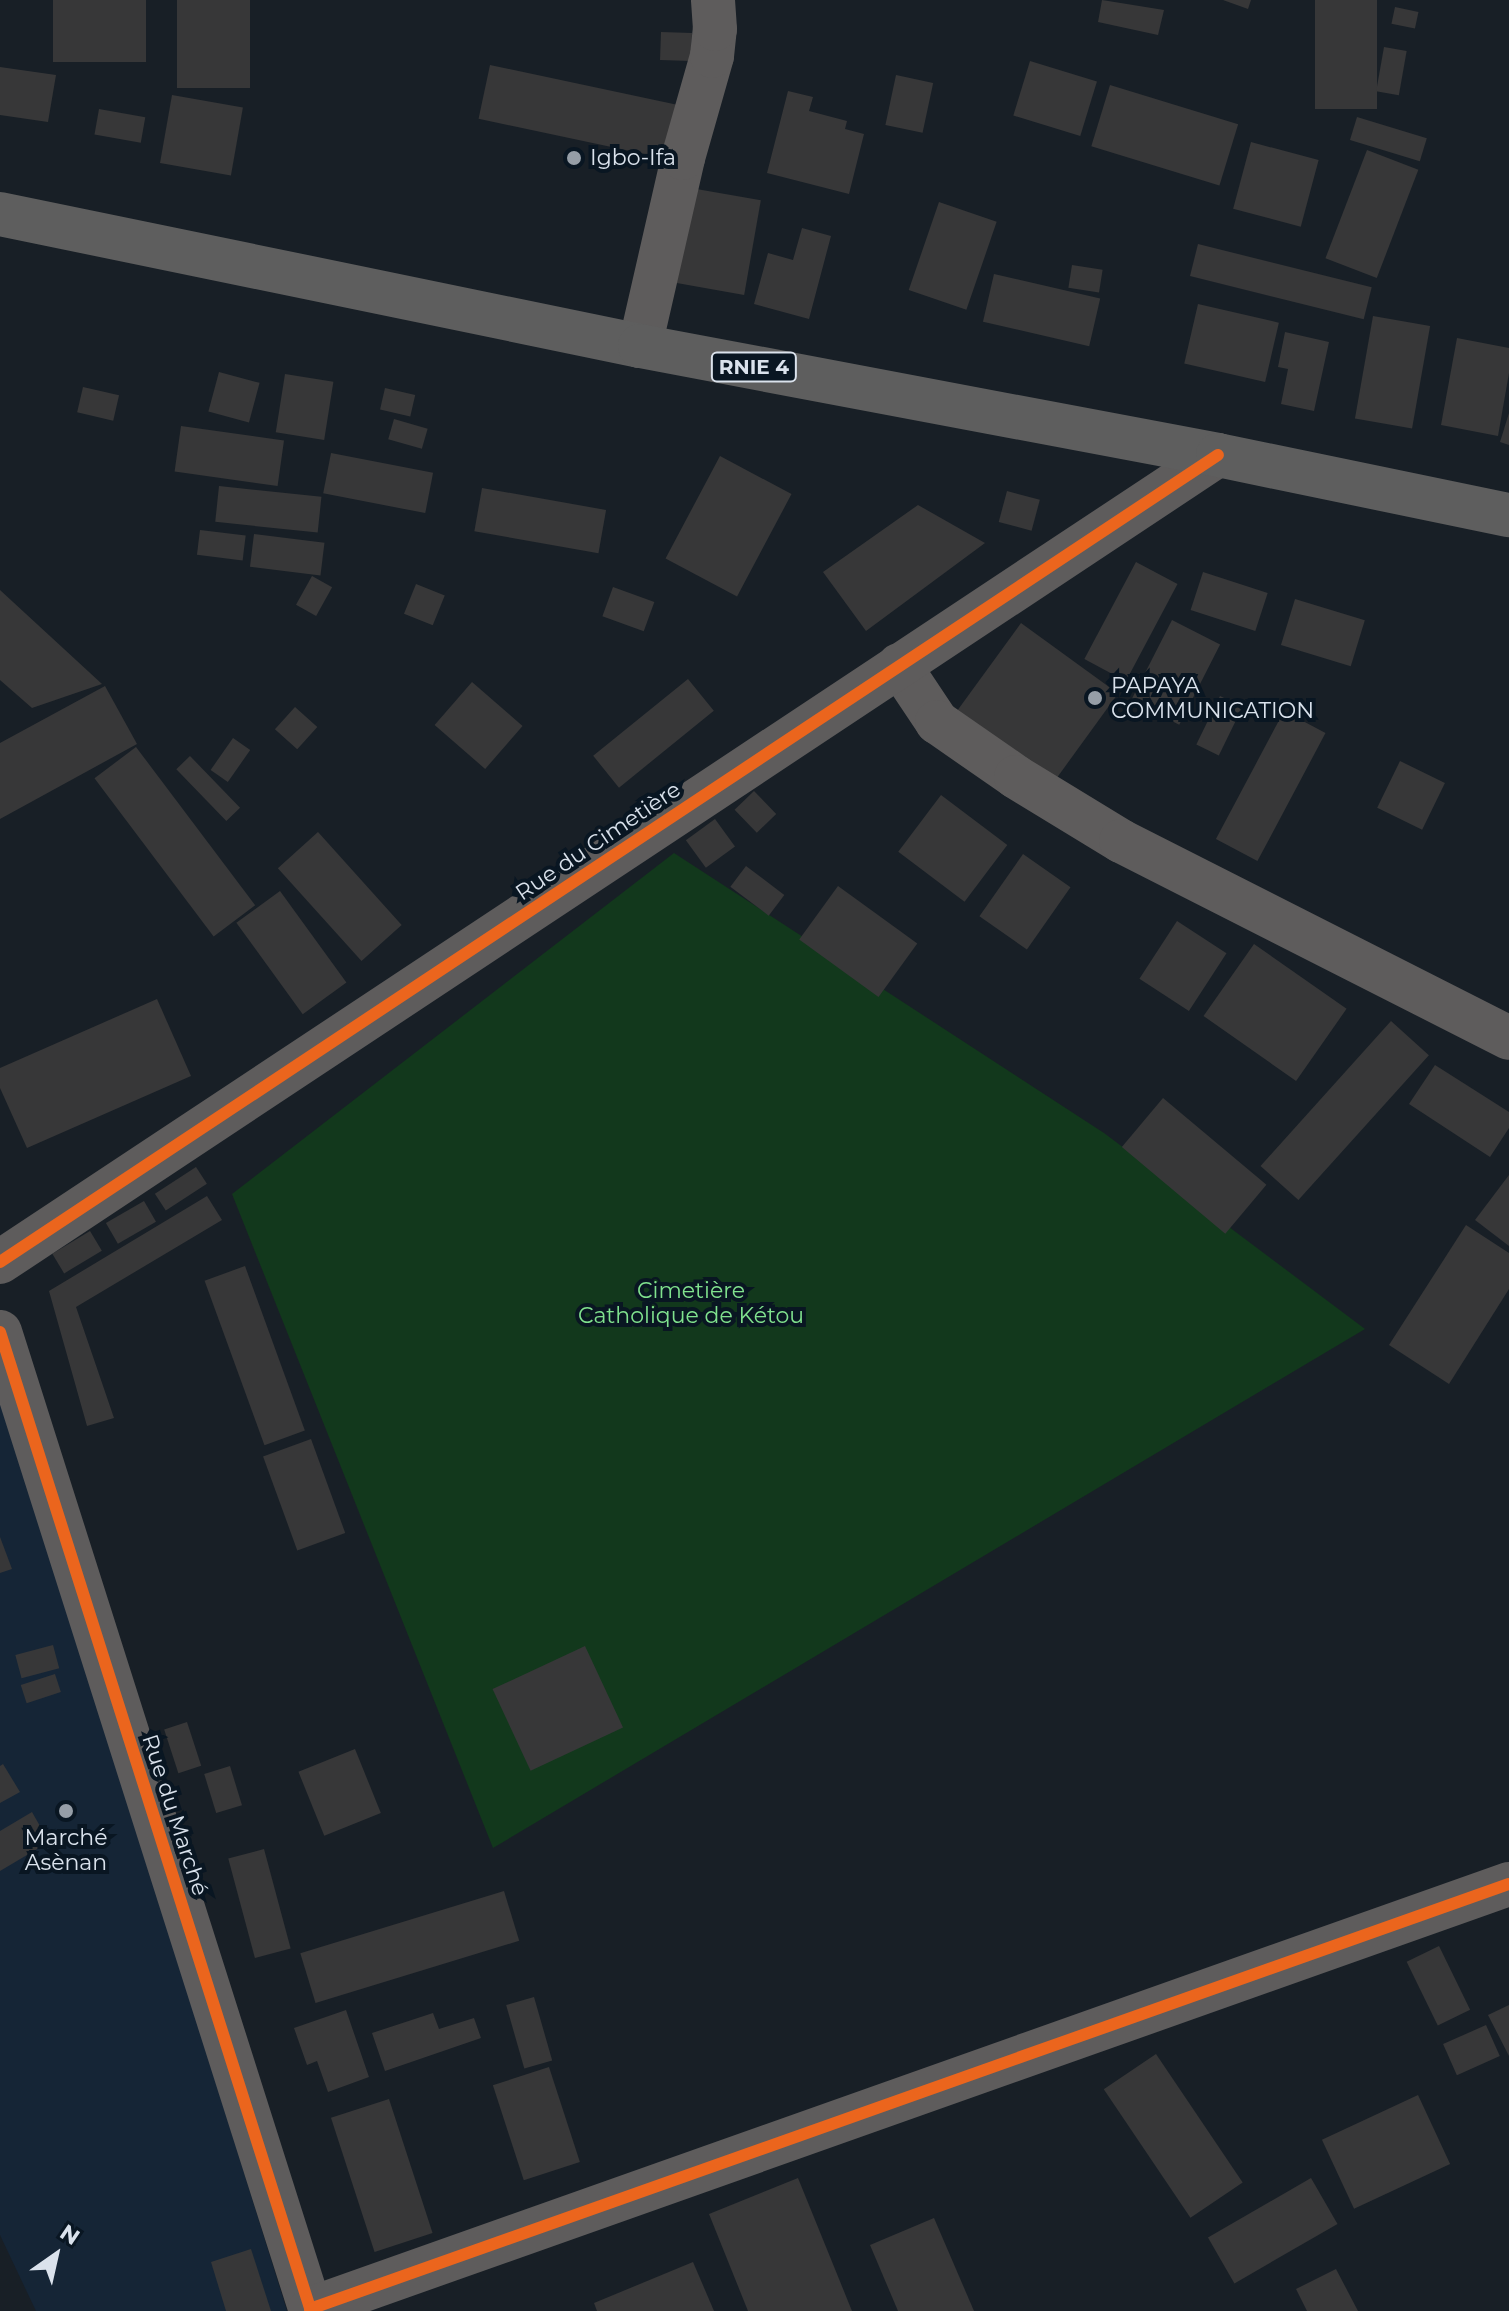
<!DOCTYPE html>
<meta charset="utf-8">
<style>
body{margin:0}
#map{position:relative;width:1509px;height:2311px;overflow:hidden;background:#181f26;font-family:Montserrat,sans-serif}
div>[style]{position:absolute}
.built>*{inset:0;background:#152536}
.green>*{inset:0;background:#12381c}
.building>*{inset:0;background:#373738;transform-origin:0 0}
.minor>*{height:44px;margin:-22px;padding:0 22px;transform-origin:22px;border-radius:22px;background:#5e5c5c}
.major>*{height:44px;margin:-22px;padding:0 22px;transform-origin:22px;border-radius:22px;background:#5e5e5e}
.cycleway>*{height:12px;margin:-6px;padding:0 6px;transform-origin:6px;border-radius:6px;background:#eb651d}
.dots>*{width:22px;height:22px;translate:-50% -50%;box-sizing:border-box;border:4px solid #091622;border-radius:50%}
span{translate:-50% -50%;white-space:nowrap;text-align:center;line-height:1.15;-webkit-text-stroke:8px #091622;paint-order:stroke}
.shield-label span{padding:2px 6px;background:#091622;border:2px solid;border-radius:6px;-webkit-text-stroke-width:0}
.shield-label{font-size:20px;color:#dae2ec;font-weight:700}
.poi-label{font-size:22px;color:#dae2ec}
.left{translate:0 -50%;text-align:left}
.street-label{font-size:22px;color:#dae2ec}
.park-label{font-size:22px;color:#80e28e}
.north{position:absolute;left:16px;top:2215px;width:80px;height:80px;-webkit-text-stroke:6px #091622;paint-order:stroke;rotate:34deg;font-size:22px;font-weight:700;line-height:32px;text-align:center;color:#dae2ec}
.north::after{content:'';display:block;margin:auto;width:28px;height:36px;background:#dae2ec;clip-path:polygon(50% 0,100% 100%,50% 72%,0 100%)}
</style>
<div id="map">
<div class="built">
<i style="clip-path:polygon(0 1387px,287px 2311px,36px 2311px,0 2235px)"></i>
</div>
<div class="green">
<i style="clip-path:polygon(674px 853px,1104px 1133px,1365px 1329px,493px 1848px,232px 1194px)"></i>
</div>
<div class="building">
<i style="left:53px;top:0;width:93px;height:62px"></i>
<i style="left:177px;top:0;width:73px;height:88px"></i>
<i style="clip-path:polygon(1102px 0,1164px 10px,1158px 35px,1098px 22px)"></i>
<i style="clip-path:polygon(1223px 0,1251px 0,1248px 9px)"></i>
<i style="left:1315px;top:0;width:62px;height:109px"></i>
<i style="left:1395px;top:7px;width:24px;height:17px;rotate:12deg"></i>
<i style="left:661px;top:32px;width:31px;height:28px;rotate:2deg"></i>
<i style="left:1384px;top:47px;width:23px;height:45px;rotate:10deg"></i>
<i style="left:1030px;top:61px;width:70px;height:57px;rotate:17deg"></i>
<i style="left:490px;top:65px;width:196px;height:55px;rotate:12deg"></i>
<i style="clip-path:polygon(0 67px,56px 75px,48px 122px,0 115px)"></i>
<i style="left:896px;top:75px;width:38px;height:51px;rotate:12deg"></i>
<i style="left:1110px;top:85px;width:134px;height:64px;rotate:17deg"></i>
<i style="clip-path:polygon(788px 91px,813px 97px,809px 111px,847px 121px,845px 129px,864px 134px,849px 194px,767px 173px)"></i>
<i style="left:172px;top:95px;width:72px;height:69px;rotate:10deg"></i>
<i style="left:99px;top:109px;width:47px;height:26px;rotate:10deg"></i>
<i style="left:1357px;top:117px;width:73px;height:24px;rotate:17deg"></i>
<i style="left:1251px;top:142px;width:70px;height:69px;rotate:15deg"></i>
<i style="left:1367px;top:150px;width:55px;height:116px;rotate:21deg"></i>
<i style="left:685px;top:187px;width:77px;height:96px;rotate:10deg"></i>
<i style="left:939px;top:202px;width:61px;height:93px;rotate:19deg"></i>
<i style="clip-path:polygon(802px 228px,831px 236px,809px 319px,754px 304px,768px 253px,793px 260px)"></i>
<i style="left:1198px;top:244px;width:179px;height:33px;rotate:14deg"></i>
<i style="left:1072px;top:265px;width:31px;height:23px;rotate:9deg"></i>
<i style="left:994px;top:274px;width:109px;height:49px;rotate:13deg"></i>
<i style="left:1198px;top:304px;width:83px;height:61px;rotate:13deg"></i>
<i style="left:1373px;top:316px;width:58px;height:104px;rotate:10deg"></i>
<i style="clip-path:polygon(1285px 332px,1329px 342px,1314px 411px,1281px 404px,1288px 369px,1278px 367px)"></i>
<i style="clip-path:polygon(1457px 338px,1509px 348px,1509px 373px,1498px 436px,1441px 425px)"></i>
<i style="left:219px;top:372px;width:42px;height:41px;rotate:15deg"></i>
<i style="left:285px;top:374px;width:49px;height:59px;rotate:9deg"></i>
<i style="left:83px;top:387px;width:37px;height:26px;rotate:13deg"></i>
<i style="left:385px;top:388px;width:31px;height:22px;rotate:13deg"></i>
<i style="clip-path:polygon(1509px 413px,1509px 445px,1500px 442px)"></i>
<i style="left:394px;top:419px;width:35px;height:21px;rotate:16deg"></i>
<i style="left:181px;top:426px;width:104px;height:46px;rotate:8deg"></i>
<i style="left:331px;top:453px;width:104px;height:41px;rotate:11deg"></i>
<i style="left:720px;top:456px;width:81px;height:116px;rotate:28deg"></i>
<i style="left:219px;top:486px;width:103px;height:36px;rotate:6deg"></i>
<i style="left:482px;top:488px;width:126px;height:44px;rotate:10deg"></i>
<i style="left:1007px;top:491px;width:34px;height:32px;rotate:15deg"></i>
<i style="clip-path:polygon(918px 505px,985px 543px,866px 631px,823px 572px)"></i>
<i style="left:200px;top:530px;width:46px;height:25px;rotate:7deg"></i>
<i style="left:254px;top:534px;width:71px;height:33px;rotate:7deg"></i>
<i style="left:1136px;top:562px;width:47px;height:110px;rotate:28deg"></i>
<i style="left:1203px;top:572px;width:68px;height:40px;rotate:18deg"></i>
<i style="left:312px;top:576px;width:23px;height:33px;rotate:29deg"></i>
<i style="left:416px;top:584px;width:31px;height:32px;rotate:22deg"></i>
<i style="left:613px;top:587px;width:44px;height:31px;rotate:20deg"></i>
<i style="clip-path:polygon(0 590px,102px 684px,32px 708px,0 680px)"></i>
<i style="left:1295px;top:599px;width:73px;height:48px;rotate:17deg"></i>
<i style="left:1172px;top:620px;width:54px;height:90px;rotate:27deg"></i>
<i style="left:1021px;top:623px;width:120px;height:112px;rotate:36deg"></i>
<i style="left:688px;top:679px;width:41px;height:122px;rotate:51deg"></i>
<i style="left:472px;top:682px;width:67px;height:57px;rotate:41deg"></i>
<i style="clip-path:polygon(105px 686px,137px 744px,0 819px,0 743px)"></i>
<i style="left:1220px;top:696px;width:25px;height:54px;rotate:26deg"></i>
<i style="left:295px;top:707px;width:30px;height:30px;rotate:42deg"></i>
<i style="left:1284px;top:711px;width:47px;height:145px;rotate:28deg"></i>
<i style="left:233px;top:738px;width:21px;height:39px;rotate:35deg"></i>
<i style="left:136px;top:747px;width:198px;height:52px;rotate:53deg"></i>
<i style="left:190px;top:756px;width:72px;height:19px;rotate:46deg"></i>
<i style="left:1400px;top:761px;width:50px;height:52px;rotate:26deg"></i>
<i style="left:754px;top:791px;width:32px;height:27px;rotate:46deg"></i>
<i style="left:941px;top:795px;width:83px;height:71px;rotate:37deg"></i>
<i style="left:715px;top:819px;width:34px;height:36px;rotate:54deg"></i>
<i style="left:318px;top:832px;width:125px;height:54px;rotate:48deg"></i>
<i style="left:1023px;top:854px;width:58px;height:76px;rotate:35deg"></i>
<i style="left:746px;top:866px;width:48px;height:26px;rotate:37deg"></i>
<i style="left:838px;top:886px;width:98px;height:66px;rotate:36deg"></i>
<i style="left:280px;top:891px;width:113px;height:54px;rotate:54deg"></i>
<i style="left:1177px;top:921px;width:59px;height:69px;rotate:33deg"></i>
<i style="left:1254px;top:944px;width:113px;height:88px;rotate:35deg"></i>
<i style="clip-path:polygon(157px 999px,191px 1076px,27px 1148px,0 1088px,0 1068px)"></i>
<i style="left:1391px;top:1021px;width:51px;height:195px;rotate:42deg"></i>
<i style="clip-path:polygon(1435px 1065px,1509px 1112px,1509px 1128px,1490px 1157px,1409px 1104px)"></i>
<i style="left:1163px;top:1098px;width:135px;height:64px;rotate:40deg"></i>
<i style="left:196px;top:1167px;width:20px;height:49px;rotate:57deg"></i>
<i style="clip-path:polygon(1509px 1175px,1509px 1246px,1475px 1220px)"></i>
<i style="clip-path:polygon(207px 1196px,222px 1220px,76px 1307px,114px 1418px,87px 1426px,49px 1291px)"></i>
<i style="left:144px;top:1201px;width:24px;height:44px;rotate:60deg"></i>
<i style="clip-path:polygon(1466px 1225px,1509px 1253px,1509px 1289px,1449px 1384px,1389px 1345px)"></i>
<i style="left:90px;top:1231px;width:23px;height:44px;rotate:59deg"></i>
<i style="left:245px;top:1266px;width:175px;height:43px;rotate:70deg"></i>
<i style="left:311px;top:1439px;width:100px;height:51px;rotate:70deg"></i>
<i style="clip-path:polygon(0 1537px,12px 1569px,0 1573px)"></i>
<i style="left:53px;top:1645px;width:24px;height:39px;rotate:75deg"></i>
<i style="left:585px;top:1646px;width:90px;height:102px;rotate:65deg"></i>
<i style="left:55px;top:1674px;width:19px;height:36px;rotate:72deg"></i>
<i style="left:187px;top:1722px;width:46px;height:24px;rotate:72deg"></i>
<i style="left:355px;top:1749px;width:69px;height:61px;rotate:68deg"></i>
<i style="clip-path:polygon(3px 1764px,20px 1792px,0 1803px,0 1766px)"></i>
<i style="left:230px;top:1766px;width:41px;height:27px;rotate:73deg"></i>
<i style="clip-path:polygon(32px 1812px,49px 1842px,0 1871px,0 1831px)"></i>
<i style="left:264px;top:1849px;width:103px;height:37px;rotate:75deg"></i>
<i style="left:504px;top:1891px;width:52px;height:213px;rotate:73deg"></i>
<i style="left:1439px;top:1946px;width:71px;height:36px;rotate:64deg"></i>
<i style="left:534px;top:1997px;width:66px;height:29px;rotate:74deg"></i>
<i style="clip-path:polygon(1509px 2005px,1509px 2056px,1488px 2015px)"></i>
<i style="clip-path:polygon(346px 2010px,369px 2077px,328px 2092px,317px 2061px,307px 2065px,294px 2028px)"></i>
<i style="clip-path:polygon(433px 2013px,439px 2029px,474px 2018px,481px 2038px,385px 2071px,372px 2033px)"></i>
<i style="left:1486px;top:2025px;width:34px;height:47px;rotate:66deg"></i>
<i style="left:1156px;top:2054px;width:155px;height:63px;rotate:56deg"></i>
<i style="left:549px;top:2067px;width:100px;height:59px;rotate:72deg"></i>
<i style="left:1418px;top:2095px;width:76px;height:106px;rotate:65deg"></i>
<i style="left:389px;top:2099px;width:141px;height:61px;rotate:72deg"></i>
<i style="clip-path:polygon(798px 2178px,852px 2311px,748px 2311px,709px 2214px)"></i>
<i style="left:1311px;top:2178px;width:53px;height:119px;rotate:60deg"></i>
<i style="clip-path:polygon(934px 2218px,974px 2311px,898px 2311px,870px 2245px)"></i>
<i style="clip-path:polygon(251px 2249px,271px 2311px,226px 2311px,211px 2262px)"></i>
<i style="clip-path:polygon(693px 2262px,714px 2311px,597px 2311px,594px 2303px)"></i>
<i style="clip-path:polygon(1336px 2269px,1358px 2311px,1307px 2311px,1296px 2289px)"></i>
</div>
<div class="minor">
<i style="left:640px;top:346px;width:193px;rotate:-77.1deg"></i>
<i style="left:683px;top:158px;width:106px;rotate:-74.1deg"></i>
<i style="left:712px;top:56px;width:27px;rotate:-84deg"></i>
<i style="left:715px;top:29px;width:29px;rotate:-94deg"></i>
<i style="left:899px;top:665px;width:69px;rotate:56.3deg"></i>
<i style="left:937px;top:722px;width:96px;rotate:34.8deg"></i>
<i style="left:1016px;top:777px;width:123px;rotate:31.4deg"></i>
<i style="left:1121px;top:841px;width:435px;rotate:26.9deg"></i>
<i style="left:0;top:1262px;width:1461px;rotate:-33.53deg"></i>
<i style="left:0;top:1332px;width:1027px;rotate:72.38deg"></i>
<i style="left:310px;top:2309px;width:1272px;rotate:-19.52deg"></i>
</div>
<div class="major">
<i style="left:0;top:214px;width:653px;rotate:11.65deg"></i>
<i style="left:640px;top:346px;width:588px;rotate:10.68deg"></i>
<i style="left:1218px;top:455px;width:297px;rotate:11.7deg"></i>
</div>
<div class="cycleway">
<i style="left:0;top:1262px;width:1461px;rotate:-33.53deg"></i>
<i style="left:0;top:1332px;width:1027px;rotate:72.38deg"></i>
<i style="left:310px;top:2309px;width:1272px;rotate:-19.52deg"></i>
</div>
<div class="dots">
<i style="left:574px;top:158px;background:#969ea7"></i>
<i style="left:1095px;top:698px;background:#969ea7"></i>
<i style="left:66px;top:1811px;background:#969ea7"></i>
</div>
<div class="shield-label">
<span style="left:754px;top:367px">RNIE 4</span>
</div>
<div class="poi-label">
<span class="left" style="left:590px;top:158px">Igbo-Ifa</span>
<span class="left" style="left:1111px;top:698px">PAPAYA<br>COMMUNICATION</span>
<span style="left:66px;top:1850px">Marché<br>Asènan</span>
</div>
<div class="street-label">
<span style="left:598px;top:841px;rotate:-34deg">Rue du Cimetière</span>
<span style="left:175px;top:1815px;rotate:72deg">Rue du Marché</span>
</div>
<div class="park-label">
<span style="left:691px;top:1303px">Cimetière<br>Catholique de Kétou</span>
</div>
<div class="north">N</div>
</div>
